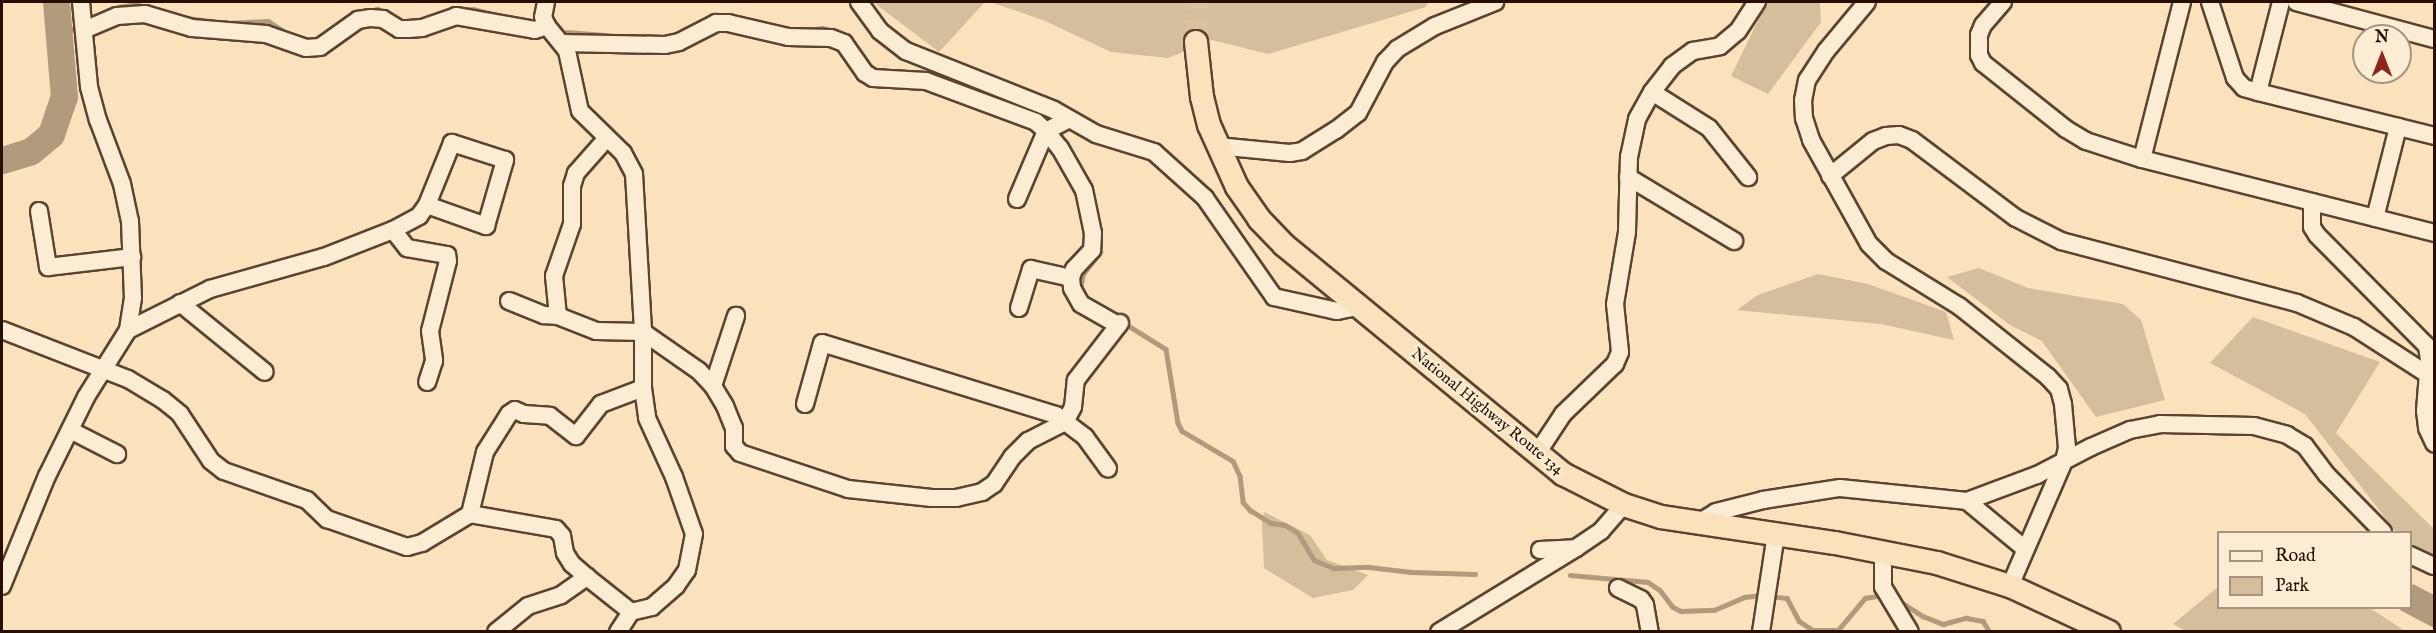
<!DOCTYPE html>
<style>
body{margin:0}
#map{position:relative;width:2436px;height:633px;overflow:hidden;background:#f9e2bc;font-family:"IM FELL English",serif}
div>[style]{position:absolute}
.green>*{inset:0;background:#d5be9c}
.water>*{inset:0;background:#b29a7c}
.stream>*{height:4.5px;margin:-2.25px;padding:0 2.25px;transform-origin:2.25px;border-radius:2.25px;background:#b29a7c}
.river>*{height:27px;margin:-13.5px;padding:0 13.5px;transform-origin:13.5px;border-radius:13.5px;background:#b29a7c}
.highway-tunnel>*{height:22px;margin-top:-11px;transform-origin:0;background:repeating-linear-gradient(90deg,#dac2a0 0 22px,transparent 0 33px)}
.roads{filter:drop-shadow(2px 0 #5c432f) drop-shadow(-2px 0 #5c432f) drop-shadow(0 2px #5c432f) drop-shadow(0 -2px #5c432f)}
.minor>*{height:16px;margin:-8px;padding:0 8px;transform-origin:8px;border-radius:8px;background:#fbecd3}
.highway>*{height:22px;margin:-11px;padding:0 11px;transform-origin:11px;border-radius:11px;background:#f9e2bc}
span{translate:-50% -50%;white-space:nowrap;text-align:center;line-height:1.15;-webkit-text-stroke:5px #fbecd3;paint-order:stroke}
.street-label{font-size:16px;color:#280e00}
.frame{position:absolute;inset:0;border:3px solid #280e00;pointer-events:none}
.legend{position:absolute;left:2217px;top:531px;width:195px;height:78px;box-sizing:border-box;background:#fbecd3;border:2px solid #a7937f;margin:0;padding:8px 10px;list-style:none;font-size:18px;color:#280e00}
.legend li{display:flex;align-items:center;gap:12px;height:30px}
.legend b{width:30px;border:2px solid #a7937f}
.north{position:absolute;left:2352px;top:24px;width:60px;height:60px;box-sizing:border-box;background:#fbecd3;border:2px solid #a7937f;border-radius:50%;rotate:0deg;font-size:16px;font-weight:700;line-height:24px;text-align:center;color:#280e00}
.north::after{content:'';display:block;margin:auto;width:21px;height:27px;background:#8f2418;clip-path:polygon(50% 0,100% 100%,50% 72%,0 100%)}
</style>
<div id="map">
<div class="green">
<i style="clip-path:polygon(873px 2px,985px 2px,939px 52px)"></i>
<i style="clip-path:polygon(990px 2px,1428px 2px,1426px 7px,1268px 54px,1212px 40px,1168px 58px,1111px 52px,1043px 20px)"></i>
<i style="clip-path:polygon(1767px 2px,1820px 2px,1821px 22px,1768px 94px,1731px 76px)"></i>
<i style="clip-path:polygon(1979px 268px,2028px 288px,2123px 304px,2141px 320px,2165px 400px,2096px 417px,2042px 341px,2010px 325px,1947px 277px)"></i>
<i style="clip-path:polygon(1818px 274px,1868px 284px,1946px 312px,1954px 340px,1881px 324px,1737px 310px,1758px 295px)"></i>
<i style="clip-path:polygon(2253px 317px,2380px 362px,2336px 433px,2434px 529px,2434px 556px,2411px 549px,2410px 532px,2396px 532px,2305px 414px,2210px 363px)"></i>
<i style="clip-path:polygon(1264px 512px,1310px 535px,1327px 560px,1368px 575px,1353px 590px,1313px 598px,1264px 568px,1262px 523px)"></i>
<i style="clip-path:polygon(2218px 587px,2218px 608px,2370px 608px,2405px 631px,2187px 632px,2173px 624px)"></i>
</div>
<div class="water">
<i style="clip-path:polygon(2413px 584px,2434px 595px,2434px 628px,2400px 610px,2401px 608px,2410px 608px,2411px 589px)"></i>
</div>
<div class="stream">
<i style="left:453px;top:10px;width:20px;rotate:-3deg"></i>
<i style="left:473px;top:9px;width:34px;rotate:14deg"></i>
<i style="left:354px;top:14px;width:24px;rotate:-12deg"></i>
<i style="left:377px;top:9px;width:7px;rotate:27deg"></i>
<i style="left:186px;top:18px;width:24px;rotate:7deg"></i>
<i style="left:86px;top:21px;width:36px;rotate:-23deg"></i>
<i style="left:119px;top:7px;width:16px;rotate:-11deg"></i>
<i style="left:135px;top:4px;width:11px;rotate:15deg"></i>
<i style="left:228px;top:23px;width:40px;rotate:-2.9deg"></i>
<i style="left:268px;top:21px;width:24px;rotate:33deg"></i>
<i style="left:808px;top:30px;width:14px;rotate:-8deg"></i>
<i style="left:822px;top:28px;width:16px;rotate:14deg"></i>
<i style="left:567px;top:32px;width:50px;rotate:4.6deg"></i>
<i style="left:61px;top:36px;width:21px;rotate:-31deg"></i>
<i style="left:1040px;top:116px;width:12px;rotate:31deg"></i>
<i style="left:1050px;top:122px;width:24px;rotate:55deg"></i>
<i style="left:1080px;top:289px;width:15px;rotate:-79deg"></i>
<i style="left:1083px;top:274px;width:28px;rotate:-52deg"></i>
<i style="left:1100px;top:252px;width:20px;rotate:-90deg"></i>
<i style="left:1124px;top:323px;width:49px;rotate:31.8deg"></i>
<i style="left:1166px;top:349px;width:75px;rotate:80.8deg"></i>
<i style="left:1178px;top:423px;width:9px;rotate:63deg"></i>
<i style="left:1182px;top:431px;width:59px;rotate:30.5deg"></i>
<i style="left:1233px;top:461px;width:17px;rotate:65deg"></i>
<i style="left:1240px;top:476px;width:26px;rotate:83deg"></i>
<i style="left:1243px;top:502px;width:11px;rotate:49deg"></i>
<i style="left:1250px;top:510px;width:25px;rotate:32deg"></i>
<i style="left:1271px;top:523px;width:14px;rotate:8deg"></i>
<i style="left:1285px;top:525px;width:15px;rotate:32deg"></i>
<i style="left:1298px;top:533px;width:31px;rotate:59deg"></i>
<i style="left:1314px;top:560px;width:22px;rotate:22deg"></i>
<i style="left:1334px;top:568px;width:35px;rotate:-2deg"></i>
<i style="left:1369px;top:567px;width:42px;rotate:6.8deg"></i>
<i style="left:1411px;top:572px;width:64px;rotate:1.8deg"></i>
<i style="left:1570px;top:575px;width:78px;rotate:5.1deg"></i>
<i style="left:1648px;top:582px;width:14px;rotate:34deg"></i>
<i style="left:1660px;top:590px;width:21px;rotate:53deg"></i>
<i style="left:1673px;top:607px;width:9px;rotate:27deg"></i>
<i style="left:1681px;top:611px;width:33px;rotate:-2deg"></i>
<i style="left:1714px;top:610px;width:33px;rotate:-23deg"></i>
<i style="left:1744px;top:597px;width:18px;rotate:-6deg"></i>
<i style="left:1770px;top:596px;width:17px;rotate:7deg"></i>
<i style="left:1787px;top:598px;width:26px;rotate:62deg"></i>
<i style="left:1799px;top:621px;width:17px;rotate:33deg"></i>
<i style="left:1813px;top:630px;width:25px"></i>
<i style="left:1838px;top:630px;width:42px;rotate:-49.8deg"></i>
<i style="left:1865px;top:598px;width:13px;rotate:-9deg"></i>
<i style="left:1898px;top:600px;width:30px;rotate:33deg"></i>
<i style="left:1923px;top:616px;width:22px;rotate:22deg"></i>
<i style="left:1943px;top:624px;width:24px;rotate:-15deg"></i>
<i style="left:1966px;top:618px;width:17px;rotate:10deg"></i>
<i style="left:1983px;top:621px;width:13px;rotate:58deg"></i>
</div>
<div class="river">
<i style="left:2px;top:160px;width:30px;rotate:-17deg"></i>
<i style="left:31px;top:151px;width:26px;rotate:-40deg"></i>
<i style="left:51px;top:134px;width:39px;rotate:-71deg"></i>
<i style="left:64px;top:97px;width:95px;rotate:-94.8deg"></i>
</div>
<div class="highway-tunnel">
<i style="left:1196px;top:42px;width:40px;rotate:-88.6deg"></i>
</div>
<div class="roads">
<div class="minor">
<i style="left:81px;top:2px;width:85px;rotate:84.6deg"></i>
<i style="left:89px;top:87px;width:34px;rotate:75deg"></i>
<i style="left:98px;top:120px;width:68px;rotate:69.4deg"></i>
<i style="left:122px;top:184px;width:38px;rotate:78deg"></i>
<i style="left:130px;top:221px;width:77px;rotate:87.8deg"></i>
<i style="left:133px;top:298px;width:32px;rotate:99deg"></i>
<i style="left:546px;top:2px;width:15px;rotate:101deg"></i>
<i style="left:543px;top:17px;width:10px;rotate:66deg"></i>
<i style="left:547px;top:26px;width:32px;rotate:51deg"></i>
<i style="left:567px;top:51px;width:61px;rotate:77.8deg"></i>
<i style="left:580px;top:111px;width:60px;rotate:44.3deg"></i>
<i style="left:623px;top:153px;width:24px;rotate:62deg"></i>
<i style="left:634px;top:174px;width:158px;rotate:86.7deg"></i>
<i style="left:643px;top:332px;width:56px;rotate:90deg"></i>
<i style="left:643px;top:388px;width:30px;rotate:82deg"></i>
<i style="left:647px;top:418px;width:65px;rotate:65.4deg"></i>
<i style="left:674px;top:477px;width:60px;rotate:70.7deg"></i>
<i style="left:694px;top:534px;width:37px;rotate:101deg"></i>
<i style="left:687px;top:570px;width:19px;rotate:125deg"></i>
<i style="left:676px;top:586px;width:32px;rotate:139deg"></i>
<i style="left:652px;top:607px;width:22px;rotate:167deg"></i>
<i style="left:631px;top:612px;width:24px;rotate:123deg"></i>
<i style="left:859px;top:2px;width:36px;rotate:54deg"></i>
<i style="left:880px;top:31px;width:33px;rotate:38deg"></i>
<i style="left:906px;top:51px;width:159px;rotate:21.7deg"></i>
<i style="left:1054px;top:110px;width:48px;rotate:29.7deg"></i>
<i style="left:1096px;top:134px;width:61px;rotate:17.2deg"></i>
<i style="left:1154px;top:152px;width:69px;rotate:42deg"></i>
<i style="left:1205px;top:198px;width:121px;rotate:55.1deg"></i>
<i style="left:1274px;top:297px;width:65px;rotate:12.5deg"></i>
<i style="left:1337px;top:311px;width:21px;rotate:-11deg"></i>
<i style="left:1867px;top:2px;width:64px;rotate:129.9deg"></i>
<i style="left:1826px;top:51px;width:35px;rotate:123deg"></i>
<i style="left:1807px;top:80px;width:20px;rotate:101deg"></i>
<i style="left:1803px;top:100px;width:18px;rotate:87deg"></i>
<i style="left:1804px;top:118px;width:23px;rotate:72deg"></i>
<i style="left:1811px;top:140px;width:119px;rotate:60.9deg"></i>
<i style="left:1869px;top:244px;width:24px;rotate:45deg"></i>
<i style="left:1886px;top:261px;width:86px;rotate:31.7deg"></i>
<i style="left:1959px;top:306px;width:114px;rotate:38.6deg"></i>
<i style="left:2048px;top:377px;width:16px;rotate:47deg"></i>
<i style="left:2059px;top:389px;width:16px;rotate:75deg"></i>
<i style="left:2063px;top:404px;width:44px;rotate:84.8deg"></i>
<i style="left:2067px;top:448px;width:13px;rotate:103deg"></i>
<i style="left:2064px;top:461px;width:136px;rotate:113.4deg"></i>
<i style="left:2003px;top:2px;width:30px;rotate:131deg"></i>
<i style="left:1983px;top:25px;width:11px;rotate:112deg"></i>
<i style="left:1979px;top:35px;width:20px;rotate:90deg"></i>
<i style="left:1979px;top:55px;width:9px;rotate:63deg"></i>
<i style="left:1983px;top:63px;width:106px;rotate:38.5deg"></i>
<i style="left:2066px;top:129px;width:23px;rotate:31deg"></i>
<i style="left:2086px;top:141px;width:59px;rotate:17.8deg"></i>
<i style="left:2142px;top:159px;width:301px;rotate:14.2deg"></i>
<i style="left:2210px;top:2px;width:80px;rotate:71.8deg"></i>
<i style="left:2235px;top:78px;width:13px;rotate:48deg"></i>
<i style="left:2244px;top:88px;width:15px;rotate:16deg"></i>
<i style="left:2281px;top:2px;width:93px;rotate:104.3deg"></i>
<i style="left:2258px;top:92px;width:181px;rotate:14deg"></i>
<i style="left:2296px;top:2px;width:143px;rotate:15deg"></i>
<i style="left:84px;top:30px;width:36px;rotate:-23deg"></i>
<i style="left:117px;top:16px;width:28px;rotate:-4deg"></i>
<i style="left:145px;top:14px;width:49px;rotate:16.6deg"></i>
<i style="left:192px;top:28px;width:74px;rotate:4.6deg"></i>
<i style="left:266px;top:34px;width:42px;rotate:19.3deg"></i>
<i style="left:306px;top:48px;width:14px;rotate:-4deg"></i>
<i style="left:320px;top:47px;width:47px;rotate:-35.4deg"></i>
<i style="left:358px;top:20px;width:13px;rotate:-9deg"></i>
<i style="left:371px;top:18px;width:12px;rotate:5deg"></i>
<i style="left:383px;top:19px;width:19px;rotate:32deg"></i>
<i style="left:399px;top:29px;width:9px"></i>
<i style="left:408px;top:29px;width:14px;rotate:-4deg"></i>
<i style="left:422px;top:28px;width:36px;rotate:-19deg"></i>
<i style="left:456px;top:16px;width:80px;rotate:10deg"></i>
<i style="left:535px;top:30px;width:13px;rotate:-18deg"></i>
<i style="left:562px;top:43px;width:103px;rotate:1.1deg"></i>
<i style="left:665px;top:45px;width:14px;rotate:-12deg"></i>
<i style="left:679px;top:42px;width:42px;rotate:-27.2deg"></i>
<i style="left:716px;top:23px;width:12px"></i>
<i style="left:728px;top:23px;width:62px;rotate:13.1deg"></i>
<i style="left:788px;top:37px;width:43px;rotate:1.3deg"></i>
<i style="left:831px;top:38px;width:14px;rotate:21deg"></i>
<i style="left:844px;top:43px;width:37px;rotate:55deg"></i>
<i style="left:865px;top:73px;width:9px;rotate:32deg"></i>
<i style="left:873px;top:78px;width:53px;rotate:3.2deg"></i>
<i style="left:926px;top:81px;width:117px;rotate:20.4deg"></i>
<i style="left:1036px;top:122px;width:13px;rotate:42deg"></i>
<i style="left:1046px;top:131px;width:25px;rotate:-27deg"></i>
<i style="left:1652px;top:92px;width:67px;rotate:32.3deg"></i>
<i style="left:1709px;top:128px;width:63px;rotate:51.5deg"></i>
<i style="left:607px;top:138px;width:47px;rotate:131.5deg"></i>
<i style="left:576px;top:173px;width:14px;rotate:107deg"></i>
<i style="left:572px;top:186px;width:38px;rotate:90deg"></i>
<i style="left:572px;top:224px;width:55px;rotate:109.1deg"></i>
<i style="left:554px;top:276px;width:40px;rotate:84.3deg"></i>
<i style="left:558px;top:316px;width:41px;rotate:21.5deg"></i>
<i style="left:596px;top:331px;width:47px;rotate:1.2deg"></i>
<i style="left:643px;top:332px;width:68px;rotate:34.9deg"></i>
<i style="left:699px;top:371px;width:21px;rotate:47deg"></i>
<i style="left:713px;top:386px;width:23px;rotate:59deg"></i>
<i style="left:725px;top:406px;width:24px;rotate:68deg"></i>
<i style="left:734px;top:428px;width:18px;rotate:90deg"></i>
<i style="left:734px;top:446px;width:9px;rotate:49deg"></i>
<i style="left:740px;top:453px;width:114px;rotate:18.4deg"></i>
<i style="left:848px;top:489px;width:84px;rotate:6.1deg"></i>
<i style="left:932px;top:498px;width:24px"></i>
<i style="left:956px;top:498px;width:27px;rotate:-13deg"></i>
<i style="left:982px;top:492px;width:14px;rotate:-34deg"></i>
<i style="left:994px;top:484px;width:32px;rotate:-56deg"></i>
<i style="left:1012px;top:457px;width:23px;rotate:-45deg"></i>
<i style="left:1028px;top:441px;width:42px;rotate:-27.2deg"></i>
<i style="left:1065px;top:422px;width:17px;rotate:-62deg"></i>
<i style="left:1073px;top:407px;width:27px;rotate:-84deg"></i>
<i style="left:1076px;top:380px;width:72px;rotate:-52.3deg"></i>
<i style="left:1217px;top:146px;width:73px;rotate:5.5deg"></i>
<i style="left:1290px;top:153px;width:12px;rotate:-9deg"></i>
<i style="left:1302px;top:151px;width:40px;rotate:-32deg"></i>
<i style="left:1336px;top:130px;width:28px;rotate:-38deg"></i>
<i style="left:1358px;top:113px;width:58px;rotate:-62.1deg"></i>
<i style="left:1385px;top:62px;width:18px;rotate:-47deg"></i>
<i style="left:1397px;top:49px;width:44px;rotate:-31.2deg"></i>
<i style="left:1435px;top:26px;width:65px;rotate:-21.8deg"></i>
<i style="left:2142px;top:159px;width:162px;rotate:-75.7deg"></i>
<i style="left:1830px;top:176px;width:55px;rotate:-39.1deg"></i>
<i style="left:1873px;top:141px;width:14px;rotate:-21deg"></i>
<i style="left:1886px;top:136px;width:13px;rotate:-4deg"></i>
<i style="left:1899px;top:135px;width:14px;rotate:21deg"></i>
<i style="left:1912px;top:140px;width:130px;rotate:36.9deg"></i>
<i style="left:2016px;top:218px;width:51px;rotate:27.1deg"></i>
<i style="left:2061px;top:241px;width:244px;rotate:14.7deg"></i>
<i style="left:2297px;top:303px;width:62px;rotate:22.8deg"></i>
<i style="left:2354px;top:327px;width:87px;rotate:32.8deg"></i>
<i style="left:2427px;top:374px;width:7px;rotate:-8deg"></i>
<i style="left:1628px;top:177px;width:124px;rotate:31.1deg"></i>
<i style="left:1017px;top:199px;width:74px;rotate:-66.9deg"></i>
<i style="left:1046px;top:131px;width:22px;rotate:51deg"></i>
<i style="left:1060px;top:148px;width:48px;rotate:60.3deg"></i>
<i style="left:1084px;top:190px;width:44px;rotate:78.2deg"></i>
<i style="left:1093px;top:233px;width:17px;rotate:93deg"></i>
<i style="left:1092px;top:250px;width:26px;rotate:133deg"></i>
<i style="left:1074px;top:269px;width:9px;rotate:108deg"></i>
<i style="left:1071px;top:278px;width:10px;rotate:84deg"></i>
<i style="left:1072px;top:288px;width:18px;rotate:61deg"></i>
<i style="left:1081px;top:304px;width:43px;rotate:29.6deg"></i>
<i style="left:2312px;top:202px;width:25px;rotate:90deg"></i>
<i style="left:2312px;top:227px;width:9px;rotate:58deg"></i>
<i style="left:2317px;top:235px;width:156px;rotate:45.3deg"></i>
<i style="left:2427px;top:346px;width:14px;rotate:82deg"></i>
<i style="left:2429px;top:360px;width:51px;rotate:94.5deg"></i>
<i style="left:2425px;top:411px;width:17px;rotate:83deg"></i>
<i style="left:2427px;top:428px;width:17px;rotate:65deg"></i>
<i style="left:39px;top:211px;width:57px;rotate:80.9deg"></i>
<i style="left:48px;top:267px;width:85px;rotate:-6.8deg"></i>
<i style="left:2375px;top:218px;width:94px;rotate:-75.8deg"></i>
<i style="left:393px;top:230px;width:23px;rotate:52deg"></i>
<i style="left:407px;top:248px;width:41px;rotate:9.9deg"></i>
<i style="left:447px;top:255px;width:6px;rotate:81deg"></i>
<i style="left:448px;top:261px;width:72px;rotate:104.4deg"></i>
<i style="left:430px;top:331px;width:30px;rotate:82deg"></i>
<i style="left:434px;top:361px;width:22px;rotate:108deg"></i>
<i style="left:509px;top:301px;width:38px;rotate:22deg"></i>
<i style="left:544px;top:315px;width:14px;rotate:4deg"></i>
<i style="left:180px;top:303px;width:109px;rotate:39.1deg"></i>
<i style="left:1019px;top:308px;width:41px;rotate:-72.9deg"></i>
<i style="left:1031px;top:269px;width:41px;rotate:12.7deg"></i>
<i style="left:2px;top:330px;width:135px;rotate:21.3deg"></i>
<i style="left:128px;top:379px;width:41px;rotate:31deg"></i>
<i style="left:163px;top:400px;width:22px;rotate:39deg"></i>
<i style="left:180px;top:414px;width:56px;rotate:56.6deg"></i>
<i style="left:211px;top:461px;width:16px;rotate:38deg"></i>
<i style="left:224px;top:471px;width:88px;rotate:19.3deg"></i>
<i style="left:307px;top:500px;width:28px;rotate:44deg"></i>
<i style="left:327px;top:519px;width:85px;rotate:19.3deg"></i>
<i style="left:407px;top:547px;width:16px;rotate:-15deg"></i>
<i style="left:422px;top:543px;width:56px;rotate:-31.1deg"></i>
<i style="left:470px;top:514px;width:64px;rotate:-76.4deg"></i>
<i style="left:485px;top:452px;width:45px;rotate:-57.7deg"></i>
<i style="left:509px;top:414px;width:7px;rotate:-34deg"></i>
<i style="left:515px;top:410px;width:10px;rotate:24deg"></i>
<i style="left:524px;top:414px;width:26px;rotate:4deg"></i>
<i style="left:550px;top:416px;width:33px;rotate:38deg"></i>
<i style="left:576px;top:436px;width:41px;rotate:-52deg"></i>
<i style="left:601px;top:404px;width:45px;rotate:-20.9deg"></i>
<i style="left:713px;top:386px;width:74px;rotate:-71.8deg"></i>
<i style="left:805px;top:404px;width:63px;rotate:-74.4deg"></i>
<i style="left:822px;top:343px;width:245px;rotate:17.1deg"></i>
<i style="left:1056px;top:415px;width:36px;rotate:37deg"></i>
<i style="left:1085px;top:437px;width:39px;rotate:54deg"></i>
<i style="left:70px;top:430px;width:53px;rotate:27.1deg"></i>
<i style="left:1536px;top:455px;width:49px;rotate:-56.6deg"></i>
<i style="left:1563px;top:414px;width:72px;rotate:-43.9deg"></i>
<i style="left:1615px;top:364px;width:13px;rotate:-67deg"></i>
<i style="left:1620px;top:352px;width:48px;rotate:-95.9deg"></i>
<i style="left:1615px;top:304px;width:73px;rotate:-80.5deg"></i>
<i style="left:1627px;top:232px;width:75px;rotate:-88.5deg"></i>
<i style="left:1629px;top:157px;width:39px;rotate:-78deg"></i>
<i style="left:1637px;top:119px;width:31px;rotate:-61deg"></i>
<i style="left:1652px;top:92px;width:33px;rotate:-52deg"></i>
<i style="left:1672px;top:66px;width:26px;rotate:-36deg"></i>
<i style="left:1693px;top:51px;width:27px;rotate:-10deg"></i>
<i style="left:1720px;top:46px;width:23px;rotate:-40deg"></i>
<i style="left:1738px;top:31px;width:35px;rotate:-57deg"></i>
<i style="left:1967px;top:501px;width:75px;rotate:-20.4deg"></i>
<i style="left:2037px;top:475px;width:61px;rotate:-27.4deg"></i>
<i style="left:2091px;top:447px;width:43px;rotate:-23.6deg"></i>
<i style="left:2130px;top:430px;width:31px;rotate:-11deg"></i>
<i style="left:2160px;top:424px;width:94px;rotate:1.2deg"></i>
<i style="left:2254px;top:426px;width:34px;rotate:15deg"></i>
<i style="left:2287px;top:435px;width:21px;rotate:31deg"></i>
<i style="left:2305px;top:446px;width:36px;rotate:53deg"></i>
<i style="left:2327px;top:475px;width:80px;rotate:45.5deg"></i>
<i style="left:470px;top:514px;width:87px;rotate:9.9deg"></i>
<i style="left:556px;top:529px;width:9px;rotate:49deg"></i>
<i style="left:562px;top:536px;width:17px;rotate:80deg"></i>
<i style="left:565px;top:553px;width:13px;rotate:58deg"></i>
<i style="left:572px;top:564px;width:20px;rotate:41deg"></i>
<i style="left:1698px;top:523px;width:21px;rotate:-31deg"></i>
<i style="left:1716px;top:512px;width:49px;rotate:-14.3deg"></i>
<i style="left:1763px;top:500px;width:78px;rotate:-8.9deg"></i>
<i style="left:1840px;top:488px;width:128px;rotate:5.8deg"></i>
<i style="left:1967px;top:501px;width:74px;rotate:39.5deg"></i>
<i style="left:1540px;top:550px;width:35px;rotate:-3deg"></i>
<i style="left:1883px;top:551px;width:36px;rotate:90deg"></i>
<i style="left:1883px;top:587px;width:52px;rotate:59deg"></i>
<i style="left:2410px;top:555px;width:26px;rotate:25deg"></i>
<i style="left:2px;top:586px;width:119px;rotate:-67.8deg"></i>
<i style="left:47px;top:476px;width:88px;rotate:-63.7deg"></i>
<i style="left:86px;top:397px;width:79px;rotate:-57.9deg"></i>
<i style="left:128px;top:330px;width:92px;rotate:-26.6deg"></i>
<i style="left:210px;top:289px;width:118px;rotate:-15.7deg"></i>
<i style="left:324px;top:257px;width:74px;rotate:-21.4deg"></i>
<i style="left:393px;top:230px;width:30px;rotate:-28deg"></i>
<i style="left:419px;top:216px;width:14px;rotate:-54deg"></i>
<i style="left:427px;top:205px;width:63px;rotate:19.6deg"></i>
<i style="left:486px;top:226px;width:69px;rotate:-73.9deg"></i>
<i style="left:505px;top:160px;width:56px;rotate:-162.2deg"></i>
<i style="left:452px;top:143px;width:67px;rotate:112deg"></i>
<i style="left:1618px;top:588px;width:25px;rotate:26deg"></i>
<i style="left:1641px;top:599px;width:7px;rotate:56deg"></i>
<i style="left:1645px;top:605px;width:27px;rotate:80deg"></i>
<i style="left:496px;top:632px;width:41px;rotate:-39.1deg"></i>
<i style="left:528px;top:606px;width:35px;rotate:-18deg"></i>
<i style="left:561px;top:595px;width:32px;rotate:-35deg"></i>
<i style="left:587px;top:577px;width:56px;rotate:38.5deg"></i>
<i style="left:1439px;top:632px;width:161px;rotate:-31.5deg"></i>
<i style="left:1576px;top:548px;width:30px;rotate:-34deg"></i>
<i style="left:1601px;top:531px;width:35px;rotate:-49deg"></i>
<i style="left:1761px;top:632px;width:99px;rotate:-81.3deg"></i>
</div>
<div class="highway">
<i style="left:1196px;top:42px;width:55px;rotate:83.8deg"></i>
<i style="left:1202px;top:97px;width:29px;rotate:76deg"></i>
<i style="left:1209px;top:125px;width:68px;rotate:65.7deg"></i>
<i style="left:1237px;top:187px;width:39px;rotate:55deg"></i>
<i style="left:1259px;top:219px;width:36px;rotate:46deg"></i>
<i style="left:1284px;top:245px;width:361px;rotate:39.4deg"></i>
<i style="left:1563px;top:474px;width:68px;rotate:26.9deg"></i>
<i style="left:1624px;top:505px;width:39px;rotate:18deg"></i>
<i style="left:1661px;top:517px;width:176px;rotate:8.5deg"></i>
<i style="left:1835px;top:543px;width:104px;rotate:11.1deg"></i>
<i style="left:1937px;top:563px;width:77px;rotate:17.5deg"></i>
<i style="left:2010px;top:586px;width:109px;rotate:24.9deg"></i>
</div>
</div>
<div class="street-label">
<span style="left:1487px;top:412px;rotate:39deg">National Highway Route 134</span>
</div>
<div class="frame"></div>
<ul class="legend">
<li><b style="height:8px;background:#fbecd3"></b>Road</li>
<li><b style="height:16px;background:#d5be9c"></b>Park</li>
</ul>
<div class="north">N</div>
</div>
